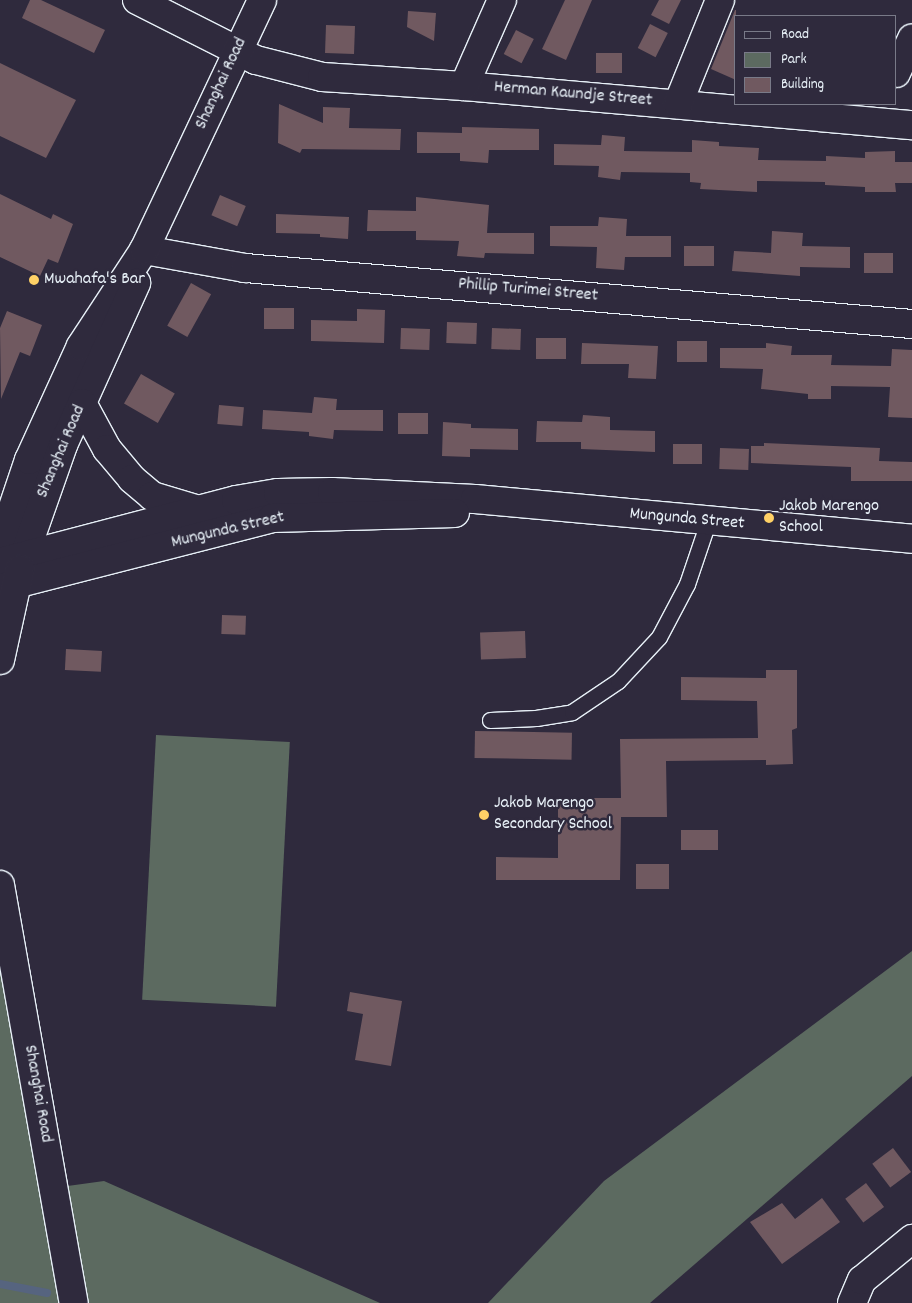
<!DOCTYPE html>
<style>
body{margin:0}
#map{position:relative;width:912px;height:1303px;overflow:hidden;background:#2f2a3d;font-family:Dekko,sans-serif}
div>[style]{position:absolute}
.green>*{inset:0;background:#5c6a60;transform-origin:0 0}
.stream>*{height:8px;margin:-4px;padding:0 4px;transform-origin:4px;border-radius:4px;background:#56647f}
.building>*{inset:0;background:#705960;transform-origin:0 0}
.roads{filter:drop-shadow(1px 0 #e8f1f8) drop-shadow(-1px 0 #e8f1f8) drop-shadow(0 1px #e8f1f8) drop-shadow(0 -1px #e8f1f8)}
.service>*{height:15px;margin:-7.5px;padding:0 7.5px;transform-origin:7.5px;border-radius:7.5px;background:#2f2a3d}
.minor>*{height:28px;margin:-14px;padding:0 14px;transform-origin:14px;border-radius:14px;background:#2f2a3d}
.tertiary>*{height:28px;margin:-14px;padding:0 14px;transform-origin:14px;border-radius:14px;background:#2f2a3d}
.dots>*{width:14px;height:14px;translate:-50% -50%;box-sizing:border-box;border:2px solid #2f2a3d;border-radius:50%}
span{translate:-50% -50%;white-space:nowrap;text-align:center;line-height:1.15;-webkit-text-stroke:5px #2f2a3d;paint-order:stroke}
.street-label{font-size:18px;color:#e8f1f8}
.poi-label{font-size:18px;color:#e8f1f8}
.left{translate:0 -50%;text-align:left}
.legend{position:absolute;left:734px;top:15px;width:162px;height:90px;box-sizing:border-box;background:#2f2a3d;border:1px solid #797a88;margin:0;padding:6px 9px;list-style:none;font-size:15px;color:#e8f1f8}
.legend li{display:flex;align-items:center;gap:10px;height:25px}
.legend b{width:25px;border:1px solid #797a88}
</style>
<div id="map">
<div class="green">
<i style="left:156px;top:735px;width:134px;height:265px;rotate:3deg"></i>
<i style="clip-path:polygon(0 885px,53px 1188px,104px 1181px,380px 1303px,0 1303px)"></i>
<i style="clip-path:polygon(912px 951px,912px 1076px,650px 1303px,488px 1303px,604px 1181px)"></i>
</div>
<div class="stream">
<i style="left:0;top:1284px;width:48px;rotate:10.8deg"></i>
</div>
<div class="building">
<i style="clip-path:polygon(30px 0,41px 0,105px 30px,94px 53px,22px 18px)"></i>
<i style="clip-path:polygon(565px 0,592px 0,566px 60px,542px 49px)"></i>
<i style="clip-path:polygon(659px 0,681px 0,669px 24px,651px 15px)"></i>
<i style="clip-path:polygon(735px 10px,736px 10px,736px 80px,711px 69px)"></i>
<i style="clip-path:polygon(408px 11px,436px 13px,434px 41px,407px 27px)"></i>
<i style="left:650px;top:24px;width:20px;height:27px;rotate:27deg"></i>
<i style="left:326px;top:25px;width:29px;height:28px;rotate:2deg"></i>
<i style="left:516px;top:30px;width:20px;height:27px;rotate:27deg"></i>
<i style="left:596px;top:53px;width:26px;height:20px"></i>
<i style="clip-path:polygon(0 63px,76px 100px,46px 158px,0 136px)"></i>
<i style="clip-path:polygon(279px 104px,323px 123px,323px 107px,350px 108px,349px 128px,401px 129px,400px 150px,302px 149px,300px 153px,278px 143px)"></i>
<i style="clip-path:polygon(462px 127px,539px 129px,539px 150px,489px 150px,488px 163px,460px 161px,460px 153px,417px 153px,417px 132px,462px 133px)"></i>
<i style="clip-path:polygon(602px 135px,625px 137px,624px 151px,692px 152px,692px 140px,719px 142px,719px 146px,759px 148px,758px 160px,826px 161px,826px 156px,865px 158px,865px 152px,895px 151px,895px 162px,912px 162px,912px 183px,895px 183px,896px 192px,865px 192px,865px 187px,825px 185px,825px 182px,757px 181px,757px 192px,700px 189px,701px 183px,690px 182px,690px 173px,621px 172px,620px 180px,598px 177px,599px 166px,554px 165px,554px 144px,601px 145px)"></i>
<i style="clip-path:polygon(0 194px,51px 219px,53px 214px,73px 224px,58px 263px,48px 259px,40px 276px,0 257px)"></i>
<i style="left:220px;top:195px;width:28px;height:22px;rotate:23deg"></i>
<i style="clip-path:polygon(416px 197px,489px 205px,487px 233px,534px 233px,534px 254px,485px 253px,484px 258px,457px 256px,459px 241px,416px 240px,416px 231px,367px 231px,368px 210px,416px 211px)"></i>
<i style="clip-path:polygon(276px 214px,349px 217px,348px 239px,320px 237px,320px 234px,276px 233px)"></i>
<i style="clip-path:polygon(599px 217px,627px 219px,626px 236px,671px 236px,671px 257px,625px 257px,624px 270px,596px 268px,597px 247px,550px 246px,550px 226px,598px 226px)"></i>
<i style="clip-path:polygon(772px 231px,803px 233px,802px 246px,850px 247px,850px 268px,800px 267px,800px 276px,732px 271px,734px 251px,771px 253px)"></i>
<i style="left:684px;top:246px;width:30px;height:20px"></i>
<i style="left:864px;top:253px;width:29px;height:20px"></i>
<i style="left:191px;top:283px;width:23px;height:49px;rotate:29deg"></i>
<i style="left:264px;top:308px;width:30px;height:21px"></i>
<i style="clip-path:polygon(357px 309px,385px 310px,384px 343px,311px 341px,311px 320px,357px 321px)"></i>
<i style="clip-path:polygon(7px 311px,42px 325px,30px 356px,20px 352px,1px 399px,0 328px)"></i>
<i style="left:447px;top:322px;width:30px;height:21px;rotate:2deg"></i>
<i style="left:401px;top:328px;width:29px;height:21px;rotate:2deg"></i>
<i style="left:492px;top:328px;width:29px;height:21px;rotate:2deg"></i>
<i style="left:536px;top:338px;width:30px;height:21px"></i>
<i style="left:677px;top:341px;width:30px;height:21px"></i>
<i style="clip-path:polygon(582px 343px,658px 346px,656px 379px,628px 378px,629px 364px,581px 364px)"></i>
<i style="clip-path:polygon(766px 343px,792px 346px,791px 355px,832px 355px,831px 365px,891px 366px,892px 349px,912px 350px,912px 418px,888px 417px,890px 387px,831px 386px,831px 399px,808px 399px,808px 394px,761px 389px,763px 369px,720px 368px,720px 348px,766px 348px)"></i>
<i style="left:141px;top:374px;width:39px;height:34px;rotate:30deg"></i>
<i style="clip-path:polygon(314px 397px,337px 399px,336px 410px,383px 410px,383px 431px,334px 430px,333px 439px,309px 436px,309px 432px,262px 429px,263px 410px,312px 413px)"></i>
<i style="left:219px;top:405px;width:25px;height:19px;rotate:5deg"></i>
<i style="left:398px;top:413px;width:30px;height:21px"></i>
<i style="clip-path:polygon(583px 415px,610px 417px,610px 430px,655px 431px,655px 452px,581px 449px,581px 442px,536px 442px,537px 421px,582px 422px)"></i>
<i style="clip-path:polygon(443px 422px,471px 424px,471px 428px,518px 429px,518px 450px,470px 449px,470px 457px,442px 456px)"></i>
<i style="clip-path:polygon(764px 443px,880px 448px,879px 461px,912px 462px,912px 481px,851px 481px,851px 467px,751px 463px,751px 446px,764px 446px)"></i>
<i style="left:673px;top:444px;width:29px;height:20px"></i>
<i style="left:720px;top:448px;width:29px;height:21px;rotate:2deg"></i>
<i style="left:222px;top:615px;width:24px;height:19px;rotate:2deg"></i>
<i style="left:525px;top:631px;width:27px;height:45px;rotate:88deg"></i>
<i style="left:66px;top:649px;width:36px;height:21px;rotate:3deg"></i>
<i style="clip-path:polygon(766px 670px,797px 670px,797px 728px,792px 730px,793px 764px,766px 765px,766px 760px,666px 761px,667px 817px,621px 817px,620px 880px,496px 880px,496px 857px,558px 858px,558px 798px,621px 798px,620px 739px,758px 738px,757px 701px,681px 700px,681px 677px,766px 678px)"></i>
<i style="left:475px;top:731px;width:97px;height:27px;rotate:1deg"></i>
<i style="left:681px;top:830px;width:37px;height:20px"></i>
<i style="left:636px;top:864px;width:33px;height:25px"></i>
<i style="clip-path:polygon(350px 992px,402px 1001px,391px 1066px,355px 1060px,363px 1014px,347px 1011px)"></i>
<i style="left:893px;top:1148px;width:30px;height:26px;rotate:53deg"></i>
<i style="left:866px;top:1183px;width:30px;height:26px;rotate:53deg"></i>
<i style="clip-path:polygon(822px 1198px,840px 1222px,782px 1264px,750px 1222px,782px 1203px,795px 1219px)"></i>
</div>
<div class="roads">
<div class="service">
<i style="left:490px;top:720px;width:46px;rotate:-2.5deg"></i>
<i style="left:536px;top:718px;width:36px;rotate:-9deg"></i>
<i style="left:572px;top:712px;width:55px;rotate:-34deg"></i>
<i style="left:618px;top:681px;width:60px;rotate:-47deg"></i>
<i style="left:659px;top:637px;width:60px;rotate:-62.2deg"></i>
<i style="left:687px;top:584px;width:65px;rotate:-71.3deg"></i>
</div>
<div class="minor">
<i style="left:137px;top:0;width:133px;rotate:26.8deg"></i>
<i style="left:256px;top:60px;width:68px;rotate:14.4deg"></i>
<i style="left:322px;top:77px;width:142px;rotate:3.6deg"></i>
<i style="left:464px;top:86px;width:450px;rotate:5deg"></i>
<i style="left:896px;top:73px;width:38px;rotate:-65deg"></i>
<i style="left:464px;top:86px;width:94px;rotate:-66.2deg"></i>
<i style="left:678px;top:104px;width:112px;rotate:-68deg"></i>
<i style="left:144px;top:250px;width:103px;rotate:10.1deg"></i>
<i style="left:245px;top:268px;width:669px;rotate:4.8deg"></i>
<i style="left:0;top:546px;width:91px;rotate:-71.4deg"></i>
<i style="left:29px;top:460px;width:125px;rotate:-65.5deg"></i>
<i style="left:81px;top:346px;width:115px;rotate:-56.7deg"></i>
<i style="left:144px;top:250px;width:276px;rotate:-64.7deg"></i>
<i style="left:24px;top:556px;width:118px;rotate:-70.6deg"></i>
<i style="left:63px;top:445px;width:178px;rotate:-65.7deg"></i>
<i style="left:852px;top:1303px;width:25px;rotate:-67deg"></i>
<i style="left:862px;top:1280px;width:65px;rotate:-39.4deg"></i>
</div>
<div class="tertiary">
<i style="left:82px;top:403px;width:52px;rotate:61.5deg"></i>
<i style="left:107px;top:449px;width:39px;rotate:50deg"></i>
<i style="left:132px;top:479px;width:26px;rotate:40deg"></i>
<i style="left:152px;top:496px;width:46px;rotate:16.5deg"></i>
<i style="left:0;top:562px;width:244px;rotate:-14.7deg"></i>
<i style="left:236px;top:500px;width:43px;rotate:-9.5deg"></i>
<i style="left:278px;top:493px;width:54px;rotate:-1.1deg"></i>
<i style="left:332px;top:492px;width:143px;rotate:2.8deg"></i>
<i style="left:475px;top:499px;width:439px;rotate:5.2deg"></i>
<i style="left:0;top:588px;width:281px;rotate:-14.4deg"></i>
<i style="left:272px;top:518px;width:183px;rotate:-1.6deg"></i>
<i style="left:0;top:660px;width:93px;rotate:-77.6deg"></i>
<i style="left:0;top:885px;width:424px;rotate:80deg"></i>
</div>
</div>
<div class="dots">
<i style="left:34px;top:280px;background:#ffd166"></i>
<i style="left:769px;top:518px;background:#ffd166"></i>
<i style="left:484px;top:815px;background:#ffd166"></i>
</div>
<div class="street-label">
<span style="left:222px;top:84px;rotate:-65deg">Shanghai Road</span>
<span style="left:573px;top:95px;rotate:5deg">Herman Kaundje Street</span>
<span style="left:528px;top:291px;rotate:5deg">Phillip Turimei Street</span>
<span style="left:62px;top:452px;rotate:-67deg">Shanghai Road</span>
<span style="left:687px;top:520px;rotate:5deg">Mungunda Street</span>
<span style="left:228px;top:531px;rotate:-13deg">Mungunda Street</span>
<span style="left:37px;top:1094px;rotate:80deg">Shanghai Road</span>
</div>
<div class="poi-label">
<span class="left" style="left:44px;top:280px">Mwahafa's Bar</span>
<span class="left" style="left:779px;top:518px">Jakob Marengo<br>School</span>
<span class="left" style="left:494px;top:815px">Jakob Marengo<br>Secondary School</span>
</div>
<ul class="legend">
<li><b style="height:6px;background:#2f2a3d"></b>Road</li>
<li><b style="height:14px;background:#5c6a60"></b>Park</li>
<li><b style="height:14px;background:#705960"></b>Building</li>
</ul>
</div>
